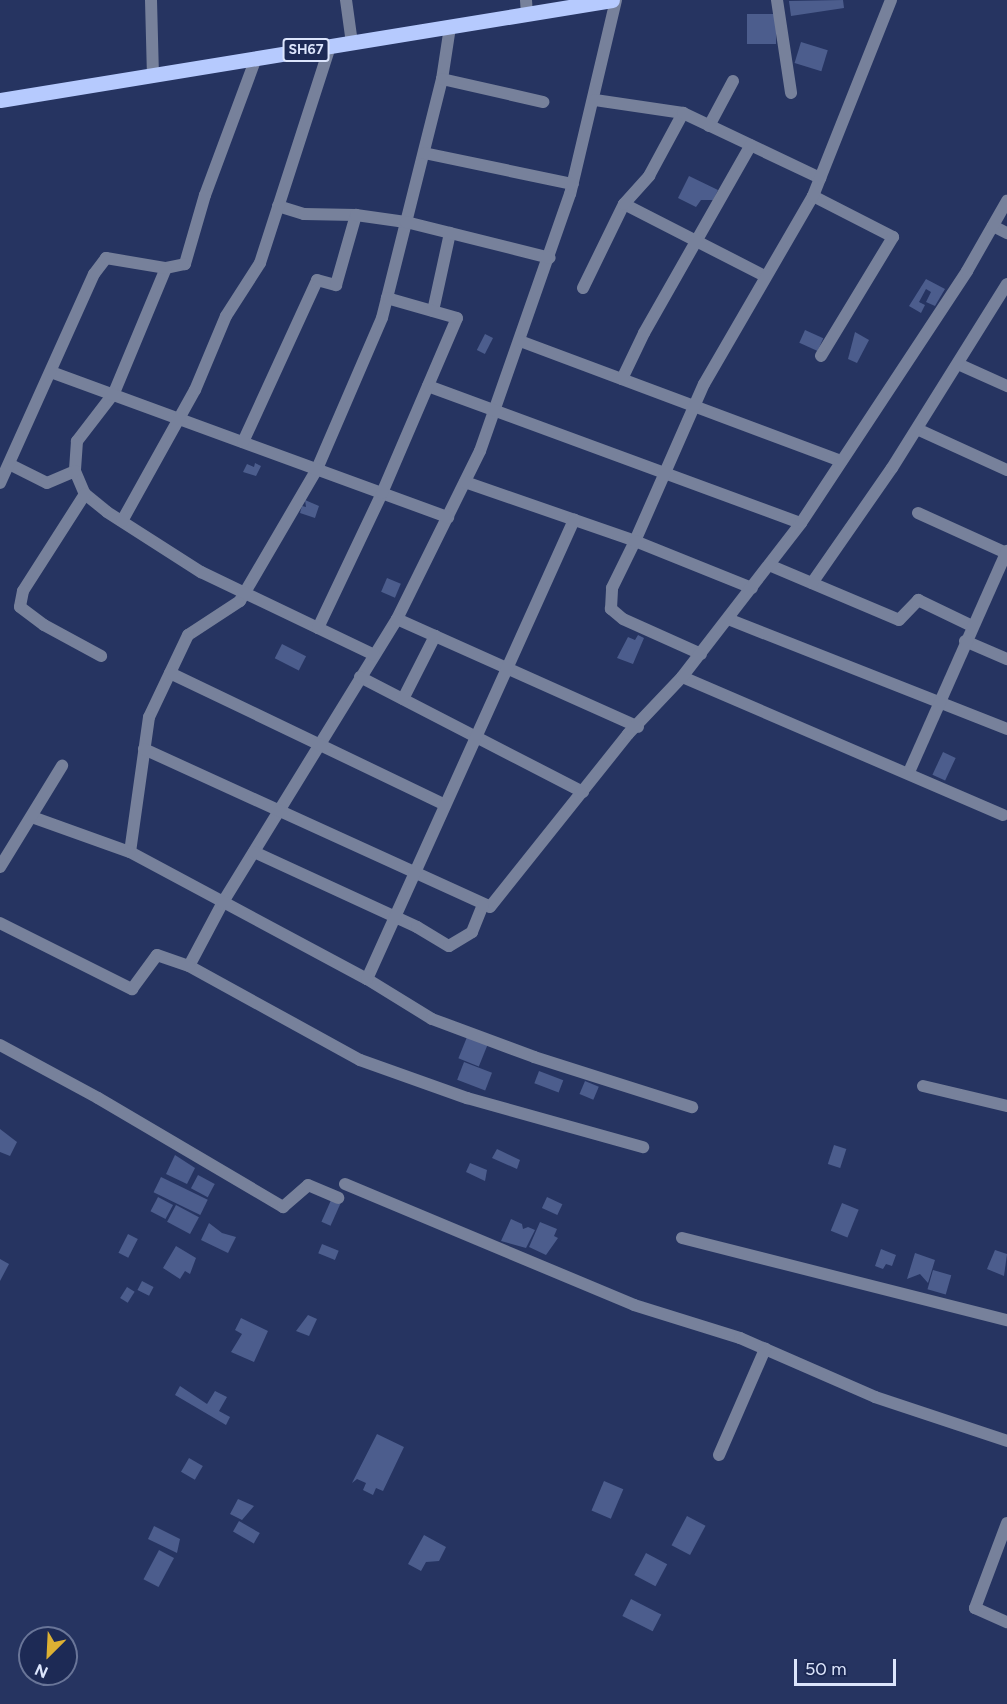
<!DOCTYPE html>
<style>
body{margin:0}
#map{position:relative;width:1007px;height:1704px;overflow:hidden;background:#263461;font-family:Figtree,sans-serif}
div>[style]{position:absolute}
.building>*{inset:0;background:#4c5d8d;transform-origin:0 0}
.street>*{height:12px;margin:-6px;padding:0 6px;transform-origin:6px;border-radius:6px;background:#77819b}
.primary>*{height:15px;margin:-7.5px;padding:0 7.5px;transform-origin:7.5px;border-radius:7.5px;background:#b6cafe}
span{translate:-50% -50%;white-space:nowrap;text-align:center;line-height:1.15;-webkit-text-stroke:4.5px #1d2a55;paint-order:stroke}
.shield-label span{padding:2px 4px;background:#1d2a55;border:2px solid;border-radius:4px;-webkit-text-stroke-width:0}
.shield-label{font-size:14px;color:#dce5fc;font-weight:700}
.north{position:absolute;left:18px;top:1626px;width:60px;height:60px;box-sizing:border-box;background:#1d2a55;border:2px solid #697598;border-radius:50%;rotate:204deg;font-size:16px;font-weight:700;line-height:24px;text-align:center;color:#dce5fc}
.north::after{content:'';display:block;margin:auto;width:21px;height:27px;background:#ddb133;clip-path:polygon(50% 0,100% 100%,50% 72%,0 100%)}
.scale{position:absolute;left:794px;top:1659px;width:102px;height:27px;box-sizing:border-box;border:3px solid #dce5fc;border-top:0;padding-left:8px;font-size:18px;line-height:21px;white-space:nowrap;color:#dce5fc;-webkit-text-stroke:4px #1d2a55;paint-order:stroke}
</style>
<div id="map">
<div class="building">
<i style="clip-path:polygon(843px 0,844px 8px,791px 16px,789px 1px)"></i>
<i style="left:747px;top:14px;width:29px;height:30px"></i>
<i style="left:801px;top:42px;width:28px;height:22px;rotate:17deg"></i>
<i style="clip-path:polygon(689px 176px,718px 190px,713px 200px,701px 200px,696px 207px,678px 198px)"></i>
<i style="clip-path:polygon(926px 279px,945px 289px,935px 306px,926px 302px,931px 292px,926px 289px,919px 302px,925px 305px,921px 313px,909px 306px)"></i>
<i style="left:805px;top:330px;width:20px;height:14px;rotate:24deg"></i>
<i style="clip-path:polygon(855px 332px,869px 340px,857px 363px,848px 359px)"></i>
<i style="left:485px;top:334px;width:9px;height:18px;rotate:27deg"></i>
<i style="clip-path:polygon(255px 463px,261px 466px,256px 476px,243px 472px,247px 464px,254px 467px)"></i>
<i style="clip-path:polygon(305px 500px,319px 506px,315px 518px,300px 513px,302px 506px,306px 507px)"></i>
<i style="left:387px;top:578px;width:15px;height:15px;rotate:23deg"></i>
<i style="clip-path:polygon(638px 635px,644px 638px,633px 664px,617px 658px,628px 637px,635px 640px)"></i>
<i style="left:282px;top:644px;width:27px;height:16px;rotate:27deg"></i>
<i style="left:943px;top:752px;width:14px;height:25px;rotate:25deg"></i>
<i style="left:467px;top:1037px;width:22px;height:23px;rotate:22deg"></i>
<i style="left:464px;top:1062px;width:30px;height:19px;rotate:21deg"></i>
<i style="left:539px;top:1071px;width:26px;height:13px;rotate:21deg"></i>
<i style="left:585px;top:1081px;width:15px;height:14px;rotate:23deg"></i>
<i style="clip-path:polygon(0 1129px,17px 1142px,10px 1156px,0 1152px)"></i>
<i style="left:834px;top:1145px;width:13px;height:20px;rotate:18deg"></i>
<i style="clip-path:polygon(497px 1149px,520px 1160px,517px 1169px,492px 1158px)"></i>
<i style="clip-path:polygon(175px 1155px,195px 1168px,187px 1184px,166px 1174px)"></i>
<i style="clip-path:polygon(470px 1163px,487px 1170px,485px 1181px,466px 1172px)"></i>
<i style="left:198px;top:1175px;width:19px;height:15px;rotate:28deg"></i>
<i style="left:161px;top:1177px;width:52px;height:17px;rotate:26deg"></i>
<i style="left:158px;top:1197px;width:17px;height:16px;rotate:28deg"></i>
<i style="left:547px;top:1197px;width:17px;height:12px;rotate:25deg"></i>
<i style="left:332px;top:1198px;width:10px;height:26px;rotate:24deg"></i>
<i style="left:842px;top:1203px;width:18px;height:30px;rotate:22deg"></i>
<i style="left:176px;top:1205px;width:26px;height:19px;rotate:28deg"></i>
<i style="clip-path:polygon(511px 1219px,522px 1224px,523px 1229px,528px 1227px,535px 1230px,526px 1248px,501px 1241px)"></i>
<i style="clip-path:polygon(540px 1222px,557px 1229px,554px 1236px,558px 1238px,546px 1255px,529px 1247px)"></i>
<i style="clip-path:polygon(209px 1223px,222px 1233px,236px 1237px,228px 1253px,201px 1240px)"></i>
<i style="left:128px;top:1234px;width:11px;height:21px;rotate:27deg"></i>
<i style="left:322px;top:1244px;width:18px;height:10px;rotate:22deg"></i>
<i style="clip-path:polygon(176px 1246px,196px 1258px,190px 1274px,185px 1271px,180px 1279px,163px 1268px)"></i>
<i style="clip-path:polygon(881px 1249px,896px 1255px,892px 1266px,886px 1264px,883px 1269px,875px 1266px)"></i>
<i style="clip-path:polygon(995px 1250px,1007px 1254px,1004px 1276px,987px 1269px)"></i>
<i style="clip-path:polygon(915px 1253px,935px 1260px,928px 1283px,920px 1274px,907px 1279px)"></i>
<i style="clip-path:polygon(0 1259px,9px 1264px,0 1281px)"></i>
<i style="left:933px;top:1270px;width:19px;height:20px;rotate:16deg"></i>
<i style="left:142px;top:1281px;width:13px;height:10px;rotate:27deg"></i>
<i style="left:127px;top:1287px;width:9px;height:13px;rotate:32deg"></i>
<i style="clip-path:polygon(308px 1315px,317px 1319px,309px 1336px,296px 1331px)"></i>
<i style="clip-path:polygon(241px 1318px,268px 1331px,254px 1362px,231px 1352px,242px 1334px,235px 1330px)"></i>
<i style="clip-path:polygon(180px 1386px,207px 1404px,215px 1391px,227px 1397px,219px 1411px,230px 1417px,226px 1425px,175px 1395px)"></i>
<i style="clip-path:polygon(377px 1434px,404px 1447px,383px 1491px,376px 1488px,373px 1495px,363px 1490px,366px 1483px,357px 1479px,352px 1483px)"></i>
<i style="left:189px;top:1458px;width:16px;height:16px;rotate:30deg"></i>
<i style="left:604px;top:1481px;width:21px;height:32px;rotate:23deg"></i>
<i style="clip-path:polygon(238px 1499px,254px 1506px,242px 1520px,230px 1514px)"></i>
<i style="left:687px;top:1516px;width:21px;height:33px;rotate:28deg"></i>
<i style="left:239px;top:1521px;width:24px;height:12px;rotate:30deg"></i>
<i style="clip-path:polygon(154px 1526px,180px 1539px,177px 1553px,148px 1539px)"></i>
<i style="clip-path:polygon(424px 1535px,446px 1547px,439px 1561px,426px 1562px,421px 1571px,408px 1564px)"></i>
<i style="left:159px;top:1550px;width:17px;height:33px;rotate:28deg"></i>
<i style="left:646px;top:1553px;width:24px;height:25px;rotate:28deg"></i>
<i style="left:631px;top:1599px;width:34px;height:19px;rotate:27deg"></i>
</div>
<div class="street">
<i style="left:151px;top:0;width:75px;rotate:88.5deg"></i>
<i style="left:346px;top:0;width:43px;rotate:82.1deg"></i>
<i style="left:526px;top:0;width:14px;rotate:86deg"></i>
<i style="left:616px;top:0;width:199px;rotate:103.3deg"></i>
<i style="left:570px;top:194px;width:272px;rotate:109.3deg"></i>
<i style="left:480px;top:451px;width:187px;rotate:116.3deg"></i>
<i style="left:397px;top:619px;width:332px;rotate:121.6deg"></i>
<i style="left:223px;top:902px;width:72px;rotate:118deg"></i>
<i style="left:189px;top:966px;width:195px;rotate:28.8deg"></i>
<i style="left:360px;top:1060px;width:114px;rotate:19.6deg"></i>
<i style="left:467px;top:1098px;width:183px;rotate:15.6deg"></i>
<i style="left:777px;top:0;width:94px;rotate:81.4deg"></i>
<i style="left:450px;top:27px;width:53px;rotate:98.7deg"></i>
<i style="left:442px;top:79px;width:246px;rotate:104.1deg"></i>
<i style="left:382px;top:318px;width:164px;rotate:113.3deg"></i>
<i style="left:317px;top:469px;width:153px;rotate:120.3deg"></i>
<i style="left:240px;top:601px;width:62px;rotate:146.8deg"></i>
<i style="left:188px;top:635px;width:91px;rotate:115.4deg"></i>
<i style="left:149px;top:717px;width:136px;rotate:98deg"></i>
<i style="left:130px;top:852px;width:269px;rotate:28.2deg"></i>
<i style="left:367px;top:979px;width:76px;rotate:31.6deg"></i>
<i style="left:432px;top:1019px;width:109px;rotate:20.4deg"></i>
<i style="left:534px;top:1057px;width:166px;rotate:17.6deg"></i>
<i style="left:256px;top:58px;width:146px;rotate:110.4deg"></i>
<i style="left:205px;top:195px;width:72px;rotate:106.2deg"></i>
<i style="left:185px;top:264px;width:19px;rotate:168deg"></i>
<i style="left:166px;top:268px;width:135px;rotate:112.6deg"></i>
<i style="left:114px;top:393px;width:61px;rotate:127.6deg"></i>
<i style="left:77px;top:441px;width:30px;rotate:94deg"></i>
<i style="left:75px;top:471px;width:25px;rotate:67deg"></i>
<i style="left:85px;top:494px;width:28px;rotate:39deg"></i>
<i style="left:107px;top:512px;width:112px;rotate:32.6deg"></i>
<i style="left:201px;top:572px;width:192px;rotate:25.6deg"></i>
<i style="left:442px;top:79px;width:104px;rotate:12.8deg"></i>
<i style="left:595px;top:100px;width:89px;rotate:8.4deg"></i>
<i style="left:709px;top:126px;width:51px;rotate:-61.9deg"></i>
<i style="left:424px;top:153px;width:152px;rotate:11.8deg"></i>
<i style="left:813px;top:196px;width:90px;rotate:27.1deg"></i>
<i style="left:893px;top:237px;width:139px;rotate:121.2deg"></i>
<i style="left:624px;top:204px;width:158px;rotate:27.1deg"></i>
<i style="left:278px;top:206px;width:27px;rotate:17deg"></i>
<i style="left:304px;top:214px;width:52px;rotate:1.1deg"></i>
<i style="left:993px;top:226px;width:16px;rotate:27deg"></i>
<i style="left:583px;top:288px;width:93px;rotate:-64deg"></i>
<i style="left:624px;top:204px;width:38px;rotate:-48deg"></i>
<i style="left:649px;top:176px;width:72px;rotate:-61.6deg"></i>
<i style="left:683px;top:113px;width:152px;rotate:25.4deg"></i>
<i style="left:433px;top:311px;width:80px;rotate:-77.7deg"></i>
<i style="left:520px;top:341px;width:343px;rotate:20.5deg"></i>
<i style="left:958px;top:364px;width:54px;rotate:24.2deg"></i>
<i style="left:51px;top:372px;width:423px;rotate:20.1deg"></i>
<i style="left:622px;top:379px;width:51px;rotate:-64.4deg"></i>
<i style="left:644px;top:333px;width:216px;rotate:-60.4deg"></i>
<i style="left:428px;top:386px;width:397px;rotate:20.2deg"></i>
<i style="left:917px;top:429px;width:99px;rotate:24.5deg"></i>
<i style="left:243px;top:442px;width:178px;rotate:-65.4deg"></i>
<i style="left:317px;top:280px;width:20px;rotate:15deg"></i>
<i style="left:336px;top:285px;width:73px;rotate:-74.1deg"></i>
<i style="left:356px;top:215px;width:50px;rotate:8deg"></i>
<i style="left:406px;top:222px;width:148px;rotate:14deg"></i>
<i style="left:11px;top:465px;width:40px;rotate:26.6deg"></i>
<i style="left:47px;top:483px;width:30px;rotate:-23deg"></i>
<i style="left:465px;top:482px;width:180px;rotate:19.1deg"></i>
<i style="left:635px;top:541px;width:171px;rotate:-66.3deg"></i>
<i style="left:704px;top:384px;width:217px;rotate:-59.9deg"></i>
<i style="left:813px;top:196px;width:211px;rotate:-68.3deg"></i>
<i style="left:0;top:483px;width:229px;rotate:-65.8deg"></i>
<i style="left:94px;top:274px;width:20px;rotate:-53deg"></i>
<i style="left:106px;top:258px;width:61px;rotate:9.5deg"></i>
<i style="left:85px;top:494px;width:115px;rotate:122.6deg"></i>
<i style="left:23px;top:591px;width:16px;rotate:101deg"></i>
<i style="left:20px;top:607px;width:30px;rotate:37deg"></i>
<i style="left:44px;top:625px;width:65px;rotate:28.5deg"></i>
<i style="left:918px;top:513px;width:97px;rotate:24.4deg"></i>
<i style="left:122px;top:521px;width:150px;rotate:-60.9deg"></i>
<i style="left:195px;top:390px;width:80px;rotate:-67.3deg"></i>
<i style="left:226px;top:316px;width:63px;rotate:-57.3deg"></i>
<i style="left:260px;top:263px;width:228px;rotate:-72.1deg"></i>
<i style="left:769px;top:565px;width:141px;rotate:22.9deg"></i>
<i style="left:899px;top:620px;width:28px;rotate:-46deg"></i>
<i style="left:918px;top:600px;width:60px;rotate:25.7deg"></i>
<i style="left:812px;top:583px;width:140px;rotate:-55.2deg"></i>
<i style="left:892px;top:468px;width:217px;rotate:-58deg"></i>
<i style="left:397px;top:619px;width:264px;rotate:24.1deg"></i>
<i style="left:728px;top:619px;width:300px;rotate:21.5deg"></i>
<i style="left:318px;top:628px;width:149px;rotate:-64.6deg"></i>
<i style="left:382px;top:493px;width:190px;rotate:-66.8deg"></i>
<i style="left:457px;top:318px;width:73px;rotate:-164.1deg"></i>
<i style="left:965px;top:641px;width:46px;rotate:23.2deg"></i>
<i style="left:701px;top:654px;width:85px;rotate:-155.8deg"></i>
<i style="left:623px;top:619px;width:16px;rotate:-140deg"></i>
<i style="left:611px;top:609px;width:21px;rotate:-87deg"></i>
<i style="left:612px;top:588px;width:52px;rotate:-63.9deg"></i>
<i style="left:635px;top:541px;width:126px;rotate:21.9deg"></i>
<i style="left:170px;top:673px;width:305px;rotate:25.6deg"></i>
<i style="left:360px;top:677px;width:251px;rotate:27.3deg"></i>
<i style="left:403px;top:699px;width:71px;rotate:-63.1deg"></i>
<i style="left:144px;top:749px;width:380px;rotate:24.5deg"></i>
<i style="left:490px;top:907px;width:221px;rotate:-51.4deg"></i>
<i style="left:628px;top:734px;width:79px;rotate:-46.5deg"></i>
<i style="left:909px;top:772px;width:242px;rotate:-66.1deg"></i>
<i style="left:1003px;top:815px;width:349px;rotate:-156.7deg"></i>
<i style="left:682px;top:677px;width:195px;rotate:-52.3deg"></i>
<i style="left:801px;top:523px;width:302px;rotate:-56.6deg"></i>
<i style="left:967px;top:271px;width:81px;rotate:-60.3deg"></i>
<i style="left:32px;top:817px;width:104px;rotate:19.7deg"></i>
<i style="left:254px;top:852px;width:179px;rotate:24.7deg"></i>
<i style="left:417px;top:927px;width:37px;rotate:31deg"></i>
<i style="left:449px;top:946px;width:27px;rotate:-31deg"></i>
<i style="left:472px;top:932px;width:29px;rotate:-68deg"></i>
<i style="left:0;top:867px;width:119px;rotate:-58.5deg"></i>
<i style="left:0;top:923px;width:148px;rotate:26.6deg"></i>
<i style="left:132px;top:989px;width:42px;rotate:-53.7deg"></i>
<i style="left:157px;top:955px;width:34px;rotate:19deg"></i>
<i style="left:367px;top:979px;width:504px;rotate:-65.73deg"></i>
<i style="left:0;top:1045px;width:111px;rotate:28.4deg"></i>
<i style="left:98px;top:1098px;width:215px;rotate:30.5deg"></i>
<i style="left:283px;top:1207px;width:33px;rotate:-41deg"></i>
<i style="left:308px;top:1185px;width:33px;rotate:23deg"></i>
<i style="left:923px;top:1086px;width:86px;rotate:13.4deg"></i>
<i style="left:345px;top:1184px;width:313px;rotate:22.7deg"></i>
<i style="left:634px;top:1305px;width:111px;rotate:17.3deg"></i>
<i style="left:740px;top:1338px;width:147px;rotate:23.6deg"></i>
<i style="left:875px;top:1397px;width:139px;rotate:18.4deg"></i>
<i style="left:682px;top:1238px;width:335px;rotate:14.2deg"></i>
<i style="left:719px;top:1455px;width:116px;rotate:-66.5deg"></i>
<i style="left:1007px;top:1523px;width:91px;rotate:110.6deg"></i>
<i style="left:975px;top:1608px;width:35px;rotate:24deg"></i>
</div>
<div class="primary">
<i style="left:0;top:100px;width:620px;rotate:-9.28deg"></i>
</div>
<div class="shield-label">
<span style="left:306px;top:50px">SH67</span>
</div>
<div class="north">N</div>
<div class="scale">50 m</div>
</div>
